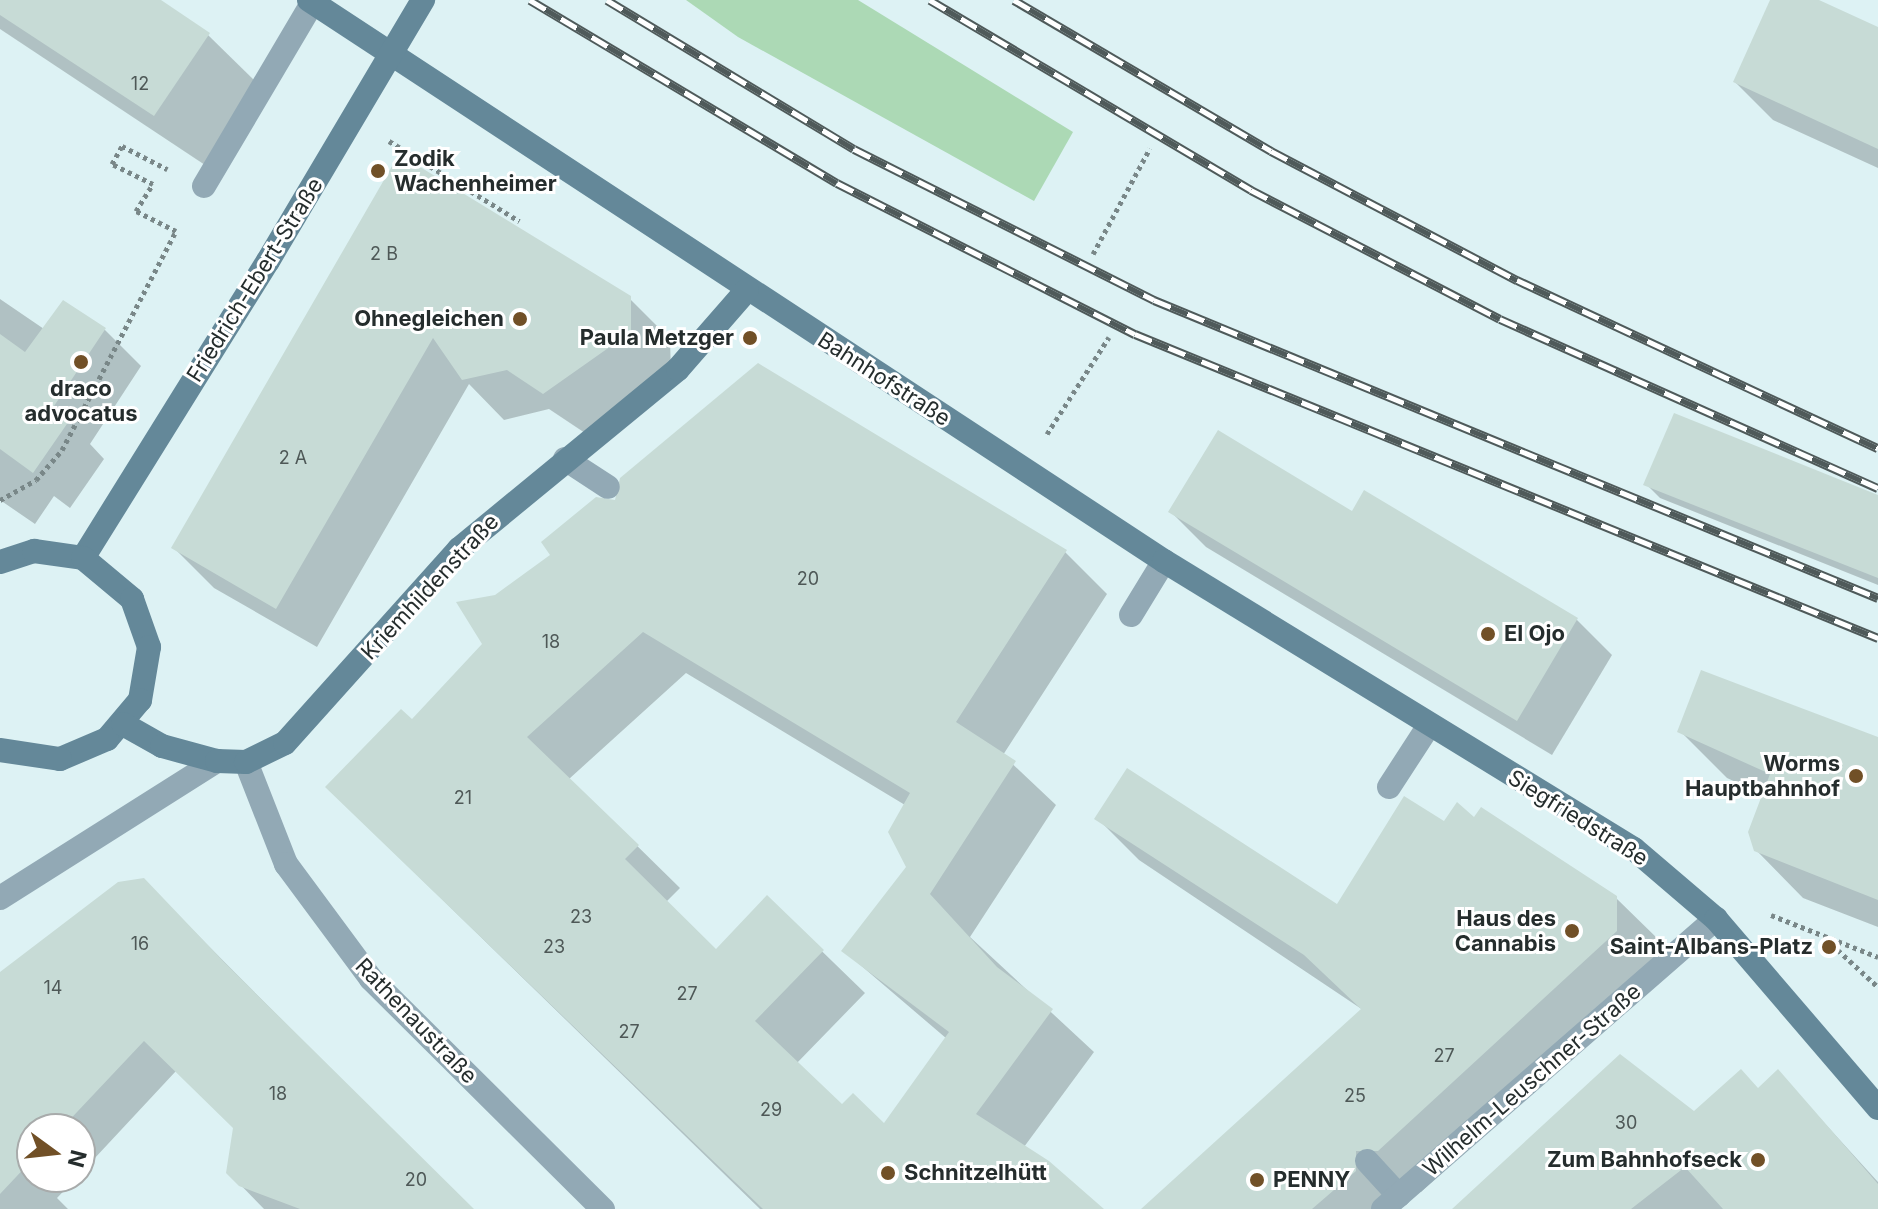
<!DOCTYPE html>
<meta charset="utf-8">
<style>
body{margin:0}
#map{position:relative;width:1878px;height:1209px;overflow:hidden;background:#ddf2f4;font-family:Inter,sans-serif}
div>[style]{position:absolute}
.green>*{inset:0;background:#acd9b5}
.shadow>*{inset:0;background:#0003}
.building>*{inset:0;background:#c7dbd6}
.path>*{height:5px;margin-top:-2.5px;transform-origin:0;background:repeating-linear-gradient(90deg,#798788 0 4px,transparent 0 8px)}
.lane>*{height:24px;margin:-12px;padding:0 12px;transform-origin:12px;border-radius:12px;background:#92a9b5}
.street>*{height:24px;margin:-12px;padding:0 12px;transform-origin:12px;border-radius:12px;background:#92a9b5}
.secondary>*{height:24px;margin:-12px;padding:0 12px;transform-origin:12px;border-radius:12px;background:#648899}
.rail>*{height:9px;margin-top:-4.5px;transform-origin:0;background:repeating-linear-gradient(90deg,#fff 0 18px,#4f5a5a 0 36px);box-sizing:border-box;border-block:2px solid #4f5a5a}
.secondary-bridge>*{height:24px;margin:-12px;padding:0 12px;transform-origin:12px;border-radius:12px;background:#648899}
.dots>*{width:22px;height:22px;translate:-50% -50%;box-sizing:border-box;border:4px solid #fff;border-radius:50%}
span{translate:-50% -50%;white-space:nowrap;text-align:center;line-height:1.15;-webkit-text-stroke:6px #fff;paint-order:stroke}
.number-label{font-size:18px;color:#4e5857}
.number-label span{-webkit-text-stroke-width:0}
.poi-label{font-size:22px;color:#252d2d;font-weight:700}
.left{translate:0 -50%;text-align:left}
.right{translate:-100% -50%;text-align:right}
.street-label{font-size:22px;color:#252d2d}
.north{position:absolute;left:16px;top:1113px;width:80px;height:80px;box-sizing:border-box;background:#fff;border:2px solid #a8abab;border-radius:50%;rotate:105deg;font-size:22px;font-weight:700;line-height:32px;text-align:center;color:#252d2d}
.north::after{content:'';display:block;margin:auto;width:28px;height:36px;background:#715027;clip-path:polygon(50% 0,100% 100%,50% 72%,0 100%)}
</style>
<div id="map">
<div class="green">
<i style="clip-path:polygon(686px 0,858px 0,1073px 132px,1034px 201px,738px 37px)"></i>
</div>
<div class="shadow">
<i style="clip-path:polygon(0 0,156px 0,208px 35px,259px 85px,205px 165px,0 29px)"></i>
<i style="clip-path:polygon(1772px 0,1814px 0,1878px 29px,1878px 168px,1773px 120px,1735px 82px)"></i>
<i style="clip-path:polygon(399px 157px,629px 298px,670px 339px,671px 373px,585px 433px,549px 409px,504px 420px,469px 384px,317px 647px,214px 588px,173px 547px)"></i>
<i style="clip-path:polygon(0 299px,44px 329px,105px 330px,141px 366px,90px 444px,104px 459px,70px 508px,54px 496px,35px 524px,0 500px)"></i>
<i style="clip-path:polygon(1646px 484px,1878px 497px,1878px 585px,1660px 498px)"></i>
<i style="clip-path:polygon(1171px 512px,1352px 513px,1577px 620px,1612px 655px,1552px 755px,1206px 547px)"></i>
<i style="clip-path:polygon(evenodd,1065px 552px,1107px 594px,1003px 755px,1056px 805px,970px 937px,1094px 1052px,1024px 1147px,1103px 1209px,760px 1209px,370px 829px,412px 722px,485px 644px,1065px 552px,686px 673px,905px 805px,908px 867px,844px 951px,947px 1039px,884px 1126px,842px 1107px,796px 1064px,865px 993px,767px 898px,716px 952px,666px 902px,680px 888px,569px 779px,686px 673px)"></i>
<i style="clip-path:polygon(1680px 731px,1878px 739px,1878px 927px,1803px 898px,1756px 850px,1764px 795px,1727px 778px)"></i>
<i style="clip-path:polygon(1097px 818px,1338px 907px,1445px 824px,1475px 820px,1616px 898px,1659px 940px,1658px 973px,1421px 1192px,1399px 1191px,1397px 1209px,1143px 1209px,1363px 1010px,1139px 860px)"></i>
<i style="clip-path:polygon(144px 881px,470px 1209px,264px 1209px,228px 1172px,235px 1128px,176px 1071px,80px 1174px,80px 1129px,32px 1129px,32px 1177px,77px 1177px,57px 1198px,68px 1209px,0 1209px,0 975px)"></i>
<i style="clip-path:polygon(1778px 1072px,1878px 1182px,1878px 1209px,1454px 1209px,1759px 1090px)"></i>
</div>
<div class="building">
<i style="clip-path:polygon(0 0,161px 0,210px 33px,154px 116px,0 15px)"></i>
<i style="clip-path:polygon(1770px 0,1819px 0,1878px 27px,1878px 149px,1733px 82px)"></i>
<i style="clip-path:polygon(399px 154px,631px 296px,631px 332px,543px 394px,507px 370px,462px 380px,433px 338px,276px 609px,171px 548px)"></i>
<i style="clip-path:polygon(63px 300px,106px 328px,52px 409px,69px 421px,33px 473px,0 449px,0 334px,25px 352px)"></i>
<i style="clip-path:polygon(evenodd,758px 363px,1067px 550px,956px 722px,1016px 761px,930px 894px,997px 967px,1053px 1009px,976px 1114px,1049px 1161px,1104px 1209px,763px 1209px,325px 787px,401px 709px,412px 719px,482px 644px,456px 602px,495px 595px,550px 555px,541px 542px,596px 497px,615px 500px,620px 478px,758px 363px,643px 632px,910px 793px,888px 832px,906px 867px,841px 951px,949px 1032px,884px 1123px,853px 1093px,842px 1104px,755px 1021px,824px 950px,767px 895px,716px 949px,625px 859px,639px 845px,527px 737px,643px 632px)"></i>
<i style="clip-path:polygon(1674px 413px,1878px 495px,1878px 578px,1643px 485px)"></i>
<i style="clip-path:polygon(1218px 430px,1352px 511px,1364px 490px,1578px 618px,1517px 721px,1168px 512px)"></i>
<i style="clip-path:polygon(1701px 670px,1878px 737px,1878px 900px,1754px 851px,1748px 832px,1770px 774px,1677px 732px)"></i>
<i style="clip-path:polygon(1127px 768px,1337px 904px,1404px 796px,1444px 821px,1457px 802px,1474px 817px,1481px 807px,1617px 896px,1617px 931px,1378px 1151px,1356px 1151px,1356px 1171px,1312px 1209px,1141px 1209px,1361px 1009px,1304px 955px,1094px 819px)"></i>
<i style="clip-path:polygon(144px 878px,224px 962px,474px 1209px,300px 1209px,239px 1186px,226px 1173px,233px 1128px,144px 1041px,61px 1129px,32px 1129px,32px 1160px,0 1194px,0 972px,118px 882px)"></i>
<i style="clip-path:polygon(1620px 1054px,1694px 1111px,1741px 1069px,1758px 1088px,1778px 1069px,1878px 1184px,1878px 1209px,1723px 1209px,1685px 1167px,1631px 1209px,1452px 1209px)"></i>
</div>
<div class="path">
<i style="left:389px;top:141px;width:153px;rotate:31.6deg"></i>
<i style="left:1093px;top:254px;width:120px;rotate:-61.7deg"></i>
<i style="left:1047px;top:434px;width:115px;rotate:-57.4deg"></i>
<i style="left:0;top:500px;width:41px;rotate:-29.1deg"></i>
<i style="left:36px;top:480px;width:40px;rotate:-49deg"></i>
<i style="left:62px;top:450px;width:247px;rotate:-62.5deg"></i>
<i style="left:176px;top:231px;width:45px;rotate:-153.4deg"></i>
<i style="left:136px;top:211px;width:32px;rotate:-58deg"></i>
<i style="left:153px;top:184px;width:46px;rotate:-154deg"></i>
<i style="left:112px;top:164px;width:21px;rotate:-61deg"></i>
<i style="left:122px;top:146px;width:51px;rotate:27.1deg"></i>
<i style="left:1771px;top:915px;width:115px;rotate:21.4deg"></i>
<i style="left:1826px;top:939px;width:71px;rotate:42.7deg"></i>
</div>
<div class="lane">
<i style="left:204px;top:186px;width:214px;rotate:-59.4deg"></i>
<i style="left:565px;top:459px;width:51px;rotate:33.1deg"></i>
<i style="left:1131px;top:615px;width:63px;rotate:-58.6deg"></i>
<i style="left:1389px;top:787px;width:72px;rotate:-57deg"></i>
<i style="left:0;top:898px;width:257px;rotate:-32.3deg"></i>
<i style="left:1367px;top:1161px;width:47px;rotate:47.6deg"></i>
</div>
<div class="street">
<i style="left:246px;top:762px;width:110px;rotate:68.6deg"></i>
<i style="left:286px;top:864px;width:143px;rotate:53.5deg"></i>
<i style="left:371px;top:979px;width:327px;rotate:44.8deg"></i>
<i style="left:1383px;top:1209px;width:442px;rotate:-41.1deg"></i>
</div>
<div class="secondary">
<i style="left:309px;top:0;width:1023px;rotate:33.27deg"></i>
<i style="left:1164px;top:561px;width:551px;rotate:31.5deg"></i>
<i style="left:1634px;top:849px;width:108px;rotate:40.5deg"></i>
<i style="left:1716px;top:919px;width:249px;rotate:49.4deg"></i>
<i style="left:83px;top:558px;width:350px;rotate:-58.1deg"></i>
<i style="left:0;top:562px;width:36px;rotate:-18deg"></i>
<i style="left:34px;top:551px;width:49px;rotate:8.1deg"></i>
<i style="left:83px;top:558px;width:64px;rotate:39.9deg"></i>
<i style="left:132px;top:599px;width:51px;rotate:70.5deg"></i>
<i style="left:149px;top:647px;width:54px;rotate:99.6deg"></i>
<i style="left:140px;top:700px;width:51px;rotate:130.2deg"></i>
<i style="left:107px;top:739px;width:51px;rotate:156.9deg"></i>
<i style="left:60px;top:759px;width:61px;rotate:-171.5deg"></i>
<i style="left:123px;top:724px;width:45px;rotate:29.4deg"></i>
<i style="left:162px;top:746px;width:57px;rotate:15.3deg"></i>
<i style="left:217px;top:761px;width:29px;rotate:2deg"></i>
<i style="left:246px;top:762px;width:43px;rotate:-26deg"></i>
<i style="left:285px;top:743px;width:261px;rotate:-48.1deg"></i>
<i style="left:459px;top:549px;width:283px;rotate:-39.4deg"></i>
<i style="left:678px;top:369px;width:105px;rotate:-48.9deg"></i>
</div>
<div class="rail">
<i style="left:530px;top:0;width:357px;rotate:30.8deg"></i>
<i style="left:837px;top:183px;width:334px;rotate:26.9deg"></i>
<i style="left:1135px;top:334px;width:803px;rotate:22.25deg"></i>
<i style="left:607px;top:0;width:288px;rotate:31.1deg"></i>
<i style="left:854px;top:149px;width:336px;rotate:26.7deg"></i>
<i style="left:1154px;top:300px;width:783px;rotate:22.37deg"></i>
<i style="left:930px;top:0;width:373px;rotate:30.6deg"></i>
<i style="left:1251px;top:190px;width:280px;rotate:27.4deg"></i>
<i style="left:1500px;top:319px;width:414px;rotate:24.1deg"></i>
<i style="left:1014px;top:0;width:298px;rotate:30.4deg"></i>
<i style="left:1271px;top:151px;width:278px;rotate:27.7deg"></i>
<i style="left:1517px;top:280px;width:398px;rotate:25deg"></i>
</div>
<div class="secondary-bridge">
<i style="left:268px;top:261px;width:304px;rotate:-59.3deg"></i>
</div>
<div class="dots">
<i style="left:378px;top:171px;background:#715027"></i>
<i style="left:520px;top:319px;background:#715027"></i>
<i style="left:750px;top:338px;background:#715027"></i>
<i style="left:81px;top:362px;background:#715027"></i>
<i style="left:1488px;top:634px;background:#715027"></i>
<i style="left:1856px;top:776px;background:#715027"></i>
<i style="left:1572px;top:931px;background:#715027"></i>
<i style="left:1829px;top:947px;background:#715027"></i>
<i style="left:1758px;top:1160px;background:#715027"></i>
<i style="left:888px;top:1173px;background:#715027"></i>
<i style="left:1257px;top:1180px;background:#715027"></i>
</div>
<div class="number-label">
<span style="left:140px;top:84px">12</span>
<span style="left:384px;top:254px">2 B</span>
<span style="left:293px;top:458px">2 A</span>
<span style="left:808px;top:579px">20</span>
<span style="left:551px;top:642px">18</span>
<span style="left:463px;top:798px">21</span>
<span style="left:581px;top:917px">23</span>
<span style="left:140px;top:944px">16</span>
<span style="left:554px;top:947px">23</span>
<span style="left:53px;top:988px">14</span>
<span style="left:687px;top:994px">27</span>
<span style="left:629px;top:1032px">27</span>
<span style="left:1444px;top:1056px">27</span>
<span style="left:278px;top:1094px">18</span>
<span style="left:1355px;top:1096px">25</span>
<span style="left:771px;top:1110px">29</span>
<span style="left:1626px;top:1123px">30</span>
<span style="left:416px;top:1180px">20</span>
</div>
<div class="poi-label">
<span class="left" style="left:394px;top:171px">Zodik<br>Wachenheimer</span>
<span class="right" style="left:504px;top:319px">Ohnegleichen</span>
<span class="right" style="left:734px;top:338px">Paula Metzger</span>
<span style="left:81px;top:401px">draco<br>advocatus</span>
<span class="left" style="left:1504px;top:634px">El Ojo</span>
<span class="right" style="left:1840px;top:776px">Worms<br>Hauptbahnhof</span>
<span class="right" style="left:1556px;top:931px">Haus des<br>Cannabis</span>
<span class="right" style="left:1813px;top:947px">Saint-Albans-Platz</span>
<span class="right" style="left:1742px;top:1160px">Zum Bahnhofseck</span>
<span class="left" style="left:904px;top:1173px">Schnitzelhütt</span>
<span class="left" style="left:1273px;top:1180px">PENNY</span>
</div>
<div class="street-label">
<span style="left:255px;top:280px;rotate:-58deg">Friedrich-Ebert-Straße</span>
<span style="left:884px;top:379px;rotate:33deg">Bahnhofstraße</span>
<span style="left:430px;top:587px;rotate:-47deg">Kriemhildenstraße</span>
<span style="left:1578px;top:818px;rotate:32deg">Siegfriedstraße</span>
<span style="left:416px;top:1021px;rotate:46deg">Rathenaustraße</span>
<span style="left:1532px;top:1080px;rotate:-41deg">Wilhelm-Leuschner-Straße</span>
</div>
<div class="north">N</div>
</div>
